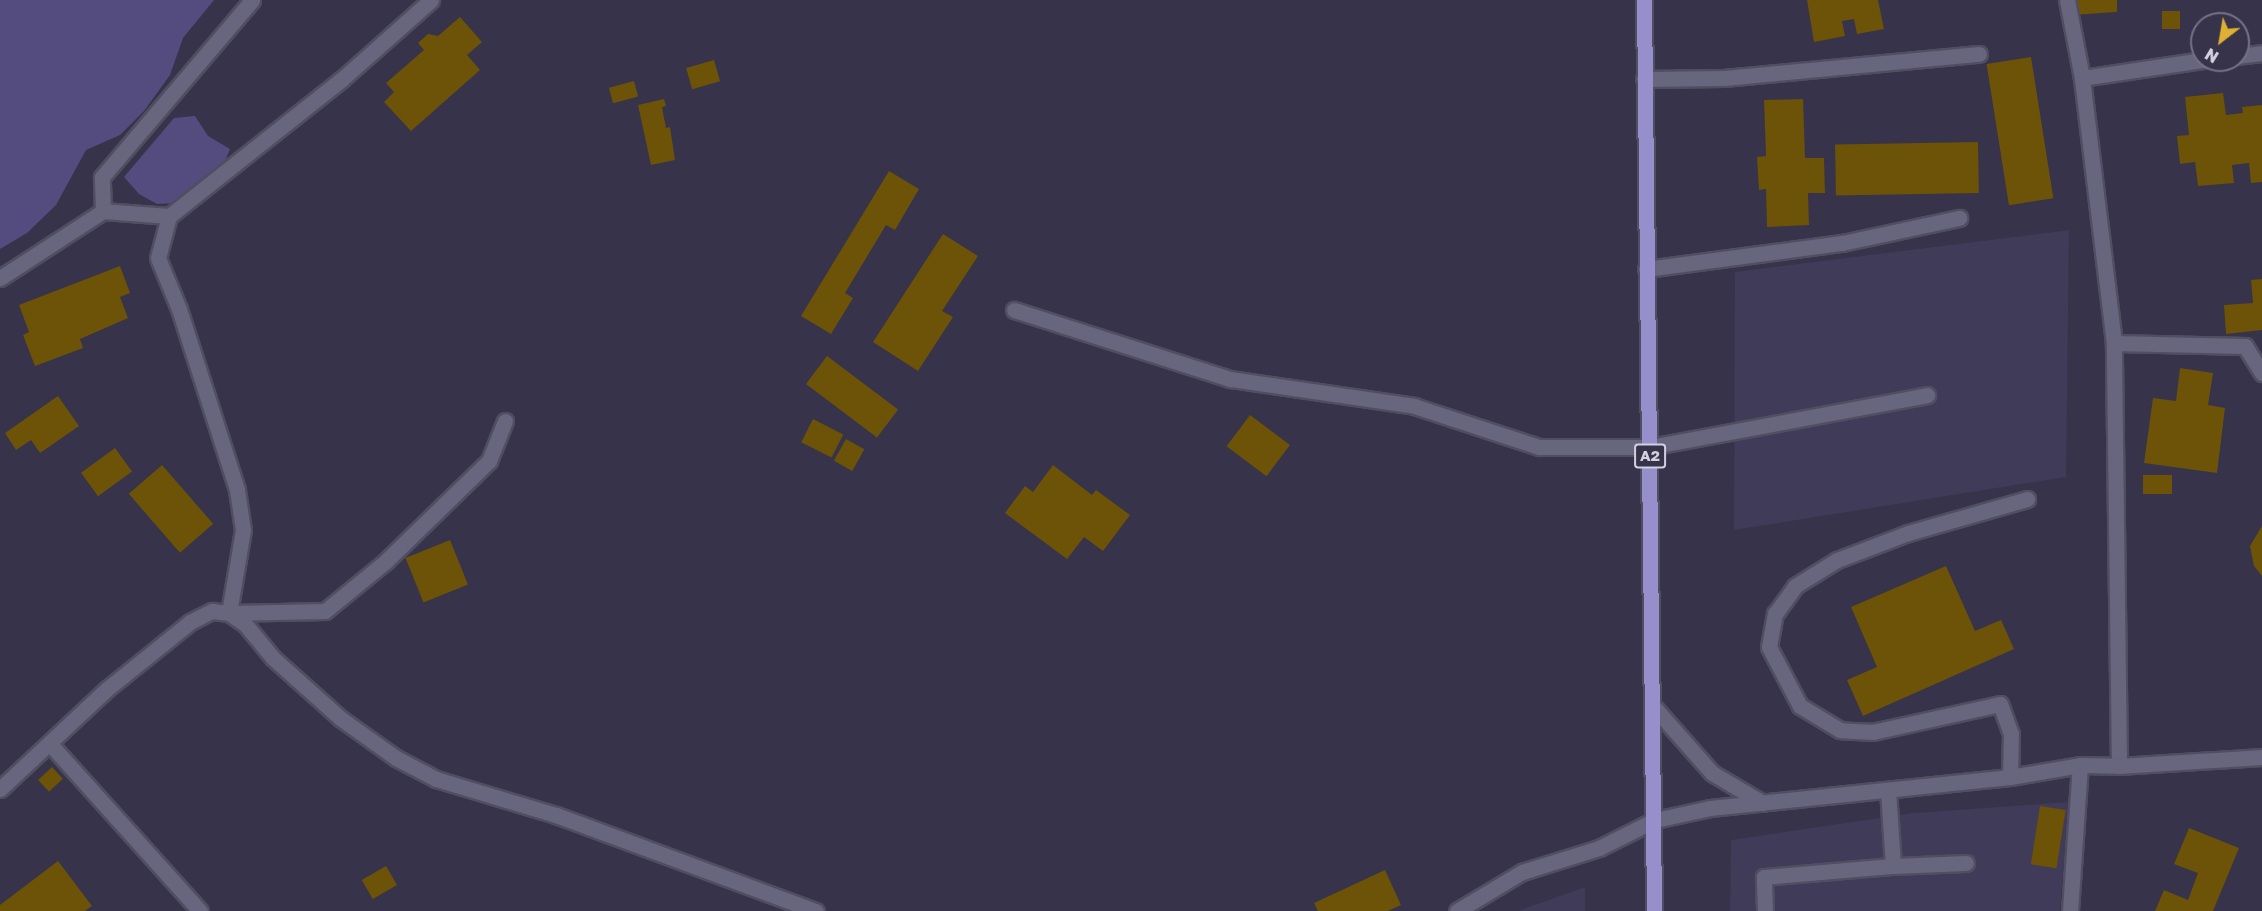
<!DOCTYPE html>
<style>
body{margin:0}
#map{position:relative;width:2262px;height:911px;overflow:hidden;background:#36334a;font-family:"Golos Text",sans-serif}
div>[style]{position:absolute}
.built>*{inset:0;background:#3f3b58}
.green>*{inset:0;background:#544c7f}
.building>*{inset:0;background:#6c5307;transform-origin:0 0}
.roads{filter:drop-shadow(2px 0 #504e60) drop-shadow(-2px 0 #504e60) drop-shadow(0 2px #504e60) drop-shadow(0 -2px #504e60)}
.minor>*{height:15px;margin:-7.5px;padding:0 7.5px;transform-origin:7.5px;border-radius:7.5px;background:#68657e}
.major>*{height:15px;margin:-7.5px;padding:0 7.5px;transform-origin:7.5px;border-radius:7.5px;background:#978fcb}
span{translate:-50% -50%;white-space:nowrap;text-align:center;line-height:1.15;-webkit-text-stroke:4.5px #36334a;paint-order:stroke}
.shield-label span{padding:2px 4px;background:#36334a;border:2px solid;border-radius:4px;-webkit-text-stroke-width:0}
.shield-label{font-size:15px;color:#d2d1df;font-weight:700}
.north{position:absolute;left:2190px;top:12px;width:60px;height:60px;box-sizing:border-box;background:#36334a;border:2px solid #747286;border-radius:50%;rotate:211deg;font-size:16px;font-weight:700;line-height:24px;text-align:center;color:#d2d1df}
.north::after{content:'';display:block;margin:auto;width:21px;height:27px;background:#deb133;clip-path:polygon(50% 0,100% 100%,50% 72%,0 100%)}
</style>
<div id="map">
<div class="built">
<i style="clip-path:polygon(2069px 230px,2066px 477px,1734px 530px,1735px 272px)"></i>
<i style="clip-path:polygon(2069px 802px,2060px 911px,1730px 911px,1731px 840px,1913px 813px)"></i>
<i style="clip-path:polygon(1585px 887px,1585px 911px,1518px 911px)"></i>
</div>
<div class="green">
<i style="clip-path:polygon(0 0,214px 0,183px 38px,170px 75px,144px 111px,120px 135px,86px 150px,56px 205px,27px 233px,0 249px)"></i>
<i style="clip-path:polygon(195px 116px,208px 136px,230px 149px,223px 166px,178px 203px,157px 204px,139px 194px,124px 177px,174px 118px)"></i>
</div>
<div class="building">
<i style="clip-path:polygon(1807px 0,1878px 0,1884px 29px,1857px 34px,1854px 19px,1842px 21px,1845px 36px,1814px 42px)"></i>
<i style="clip-path:polygon(2071px 0,2117px 0,2117px 12px,2072px 15px)"></i>
<i style="left:2162px;top:11px;width:18px;height:18px"></i>
<i style="clip-path:polygon(460px 17px,482px 42px,467px 55px,480px 70px,411px 131px,384px 102px,394px 92px,386px 83px,424px 50px,418px 43px,428px 34px,438px 36px)"></i>
<i style="left:2031px;top:57px;width:143px;height:45px;rotate:81deg"></i>
<i style="left:714px;top:60px;width:22px;height:29px;rotate:74deg"></i>
<i style="left:634px;top:81px;width:16px;height:26px;rotate:75deg"></i>
<i style="clip-path:polygon(2223px 93px,2226px 115px,2243px 113px,2242px 107px,2262px 105px,2262px 182px,2251px 183px,2249px 163px,2232px 165px,2234px 183px,2198px 186px,2195px 162px,2180px 164px,2177px 136px,2189px 135px,2185px 97px)"></i>
<i style="clip-path:polygon(664px 99px,666px 106px,662px 107px,666px 128px,670px 127px,675px 160px,651px 165px,638px 105px)"></i>
<i style="clip-path:polygon(1803px 99px,1805px 158px,1824px 158px,1825px 193px,1808px 193px,1809px 225px,1767px 227px,1766px 189px,1759px 190px,1757px 157px,1766px 156px,1764px 100px)"></i>
<i style="left:1978px;top:142px;width:51px;height:143px;rotate:89deg"></i>
<i style="clip-path:polygon(889px 171px,919px 189px,895px 230px,886px 225px,845px 293px,853px 298px,831px 334px,801px 316px)"></i>
<i style="clip-path:polygon(943px 234px,978px 256px,942px 311px,953px 317px,918px 371px,873px 342px)"></i>
<i style="clip-path:polygon(120px 266px,130px 293px,120px 297px,128px 318px,80px 339px,83px 348px,35px 366px,23px 335px,29px 332px,19px 305px)"></i>
<i style="clip-path:polygon(2262px 279px,2262px 330px,2226px 334px,2224px 305px,2253px 303px,2251px 280px)"></i>
<i style="left:827px;top:356px;width:89px;height:35px;rotate:37deg"></i>
<i style="clip-path:polygon(2180px 368px,2213px 373px,2208px 405px,2225px 408px,2217px 473px,2144px 463px,2153px 398px,2176px 401px)"></i>
<i style="clip-path:polygon(58px 396px,79px 426px,40px 453px,31px 440px,16px 450px,5px 433px)"></i>
<i style="left:1250px;top:415px;width:50px;height:39px;rotate:37deg"></i>
<i style="left:813px;top:419px;width:34px;height:26px;rotate:27deg"></i>
<i style="left:846px;top:439px;width:21px;height:25px;rotate:29deg"></i>
<i style="left:115px;top:448px;width:29px;height:42px;rotate:54deg"></i>
<i style="left:162px;top:465px;width:78px;height:44px;rotate:49deg"></i>
<i style="clip-path:polygon(1053px 465px,1092px 495px,1096px 490px,1130px 515px,1103px 551px,1084px 537px,1067px 559px,1005px 513px,1025px 486px,1033px 492px)"></i>
<i style="left:2143px;top:475px;width:29px;height:19px"></i>
<i style="clip-path:polygon(2262px 526px,2262px 576px,2254px 566px,2250px 546px)"></i>
<i style="left:450px;top:540px;width:48px;height:48px;rotate:68deg"></i>
<i style="clip-path:polygon(1946px 566px,1975px 631px,2001px 620px,2014px 649px,1863px 716px,1847px 680px,1877px 667px,1851px 607px)"></i>
<i style="left:52px;top:767px;width:16px;height:19px;rotate:47deg"></i>
<i style="left:2040px;top:806px;width:26px;height:59px;rotate:9deg"></i>
<i style="clip-path:polygon(2189px 828px,2239px 848px,2213px 911px,2155px 911px,2164px 890px,2188px 900px,2198px 873px,2174px 864px)"></i>
<i style="clip-path:polygon(58px 861px,92px 906px,85px 911px,0 911px,0 905px)"></i>
<i style="left:386px;top:866px;width:22px;height:28px;rotate:60deg"></i>
<i style="clip-path:polygon(1385px 870px,1401px 905px,1388px 911px,1318px 911px,1314px 903px)"></i>
</div>
<div class="roads">
<div class="minor">
<i style="left:431px;top:0;width:119px;rotate:138.4deg"></i>
<i style="left:342px;top:79px;width:221px;rotate:141.6deg"></i>
<i style="left:169px;top:216px;width:43px;rotate:104.7deg"></i>
<i style="left:158px;top:258px;width:55px;rotate:67.6deg"></i>
<i style="left:179px;top:309px;width:190px;rotate:72.2deg"></i>
<i style="left:237px;top:490px;width:40px;rotate:81.5deg"></i>
<i style="left:243px;top:530px;width:84px;rotate:99.6deg"></i>
<i style="left:229px;top:613px;width:96px;rotate:-1.2deg"></i>
<i style="left:325px;top:611px;width:79px;rotate:-39.3deg"></i>
<i style="left:386px;top:561px;width:144px;rotate:-44.2deg"></i>
<i style="left:489px;top:461px;width:43px;rotate:-68.2deg"></i>
<i style="left:2067px;top:0;width:79px;rotate:79.1deg"></i>
<i style="left:2238px;top:56px;width:24px;rotate:-7deg"></i>
<i style="left:1644px;top:79px;width:80px;rotate:-0.7deg"></i>
<i style="left:1724px;top:78px;width:256px;rotate:-5.4deg"></i>
<i style="left:103px;top:211px;width:34px;rotate:-92deg"></i>
<i style="left:102px;top:177px;width:232px;rotate:-49.7deg"></i>
<i style="left:1646px;top:269px;width:198px;rotate:-7.6deg"></i>
<i style="left:1842px;top:243px;width:120px;rotate:-12.1deg"></i>
<i style="left:0;top:278px;width:123px;rotate:-33deg"></i>
<i style="left:103px;top:211px;width:66px;rotate:4.3deg"></i>
<i style="left:1014px;top:310px;width:227px;rotate:17.7deg"></i>
<i style="left:1230px;top:379px;width:186px;rotate:8.3deg"></i>
<i style="left:1414px;top:406px;width:132px;rotate:18.2deg"></i>
<i style="left:1539px;top:447px;width:111px"></i>
<i style="left:1650px;top:447px;width:282px;rotate:-10.6deg"></i>
<i style="left:2114px;top:343px;width:131px;rotate:1.3deg"></i>
<i style="left:2245px;top:346px;width:32px;rotate:58deg"></i>
<i style="left:1653px;top:706px;width:89px;rotate:48.6deg"></i>
<i style="left:1712px;top:773px;width:59px;rotate:30.5deg"></i>
<i style="left:51px;top:745px;width:223px;rotate:48.1deg"></i>
<i style="left:2119px;top:766px;width:423px;rotate:-90.7deg"></i>
<i style="left:2114px;top:343px;width:267px;rotate:-96.9deg"></i>
<i style="left:2082px;top:78px;width:121px;rotate:-8.5deg"></i>
<i style="left:2010px;top:777px;width:43px;rotate:-88.7deg"></i>
<i style="left:2011px;top:734px;width:32px;rotate:-110deg"></i>
<i style="left:2000px;top:704px;width:130px;rotate:167.6deg"></i>
<i style="left:1873px;top:732px;width:33px;rotate:-177deg"></i>
<i style="left:1840px;top:730px;width:47px;rotate:-149deg"></i>
<i style="left:1800px;top:706px;width:67px;rotate:-117.7deg"></i>
<i style="left:1769px;top:647px;width:34px;rotate:-80deg"></i>
<i style="left:1775px;top:614px;width:34px;rotate:-54deg"></i>
<i style="left:1795px;top:586px;width:49px;rotate:-31.8deg"></i>
<i style="left:1837px;top:560px;width:76px;rotate:-20.8deg"></i>
<i style="left:1908px;top:533px;width:124px;rotate:-15.9deg"></i>
<i style="left:0;top:789px;width:146px;rotate:-43.1deg"></i>
<i style="left:107px;top:689px;width:107px;rotate:-38.9deg"></i>
<i style="left:190px;top:622px;width:25px;rotate:-27deg"></i>
<i style="left:212px;top:611px;width:17px;rotate:7deg"></i>
<i style="left:229px;top:613px;width:19px;rotate:35deg"></i>
<i style="left:245px;top:624px;width:44px;rotate:50.5deg"></i>
<i style="left:273px;top:658px;width:90px;rotate:41.8deg"></i>
<i style="left:340px;top:718px;width:69px;rotate:35.5deg"></i>
<i style="left:396px;top:758px;width:45px;rotate:27.7deg"></i>
<i style="left:436px;top:779px;width:125px;rotate:16.7deg"></i>
<i style="left:556px;top:815px;width:277px;rotate:20.3deg"></i>
<i style="left:1888px;top:790px;width:76px;rotate:86.2deg"></i>
<i style="left:1893px;top:866px;width:73px;rotate:-2.4deg"></i>
<i style="left:1457px;top:911px;width:76px;rotate:-31deg"></i>
<i style="left:1522px;top:872px;width:81px;rotate:-17.3deg"></i>
<i style="left:1599px;top:848px;width:63px;rotate:-26.6deg"></i>
<i style="left:1655px;top:820px;width:56px;rotate:-12.3deg"></i>
<i style="left:1710px;top:808px;width:302px;rotate:-5.9deg"></i>
<i style="left:2010px;top:777px;width:71px;rotate:-9.7deg"></i>
<i style="left:2080px;top:765px;width:39px;rotate:1deg"></i>
<i style="left:2119px;top:766px;width:143px;rotate:-3.6deg"></i>
<i style="left:1765px;top:911px;width:34px;rotate:-92deg"></i>
<i style="left:1764px;top:877px;width:129px;rotate:-4.9deg"></i>
<i style="left:2070px;top:911px;width:146px;rotate:-86.1deg"></i>
</div>
<div class="major">
<i style="left:1644px;top:0;width:911px;rotate:89.37deg"></i>
</div>
</div>
<div class="shield-label">
<span style="left:1650px;top:456px">A2</span>
</div>
<div class="north">N</div>
</div>
